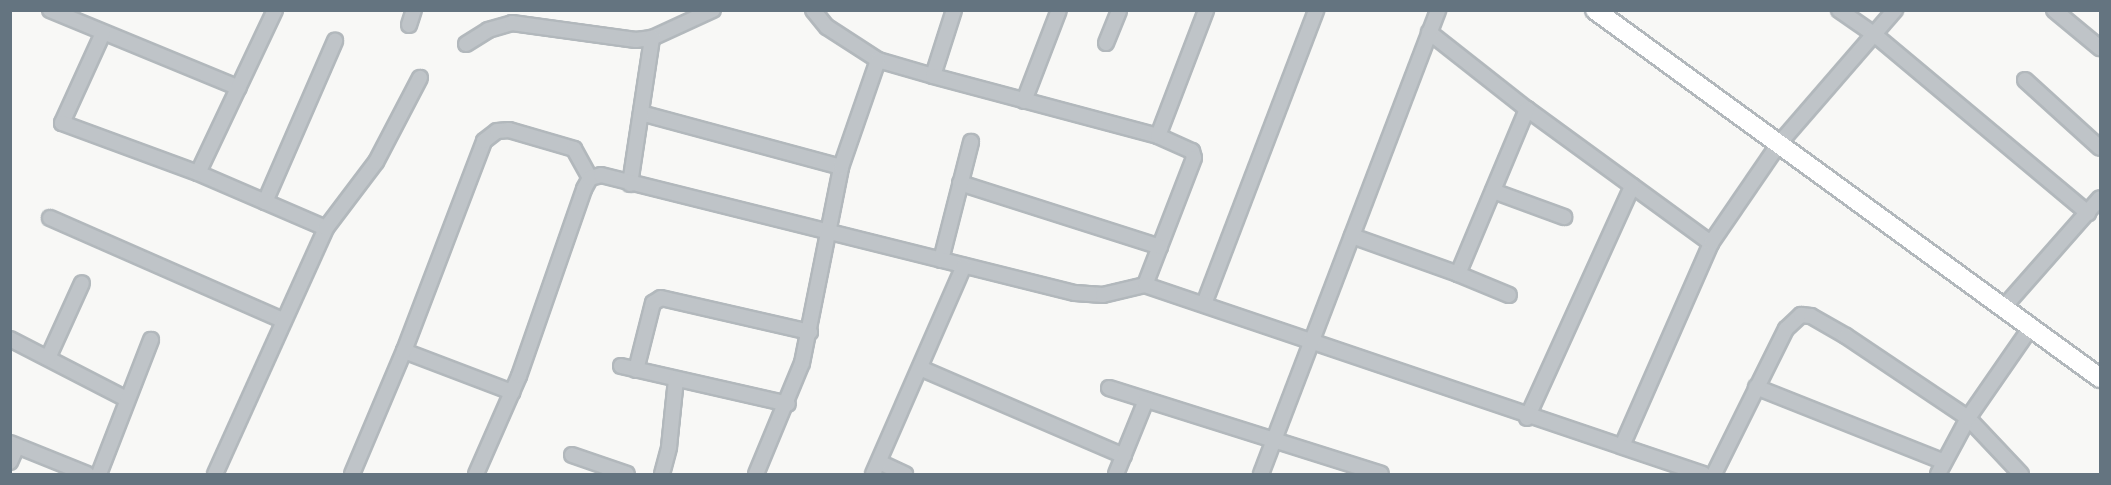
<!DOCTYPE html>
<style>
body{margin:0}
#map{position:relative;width:2111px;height:485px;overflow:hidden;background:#f8f8f6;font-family:Cabin,sans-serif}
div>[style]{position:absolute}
.roads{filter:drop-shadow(2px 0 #b2b8bc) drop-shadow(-2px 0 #b2b8bc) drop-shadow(0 2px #b2b8bc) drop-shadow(0 -2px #b2b8bc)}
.street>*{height:14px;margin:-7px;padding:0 7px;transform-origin:7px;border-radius:7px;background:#bfc4c8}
.secondary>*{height:18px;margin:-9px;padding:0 9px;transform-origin:9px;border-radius:9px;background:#fff}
span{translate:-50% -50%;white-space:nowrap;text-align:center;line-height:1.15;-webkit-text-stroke:6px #fff;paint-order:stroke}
.frame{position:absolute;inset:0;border:12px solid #647480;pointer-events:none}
</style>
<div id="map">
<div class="roads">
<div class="street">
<i style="left:50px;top:10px;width:204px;rotate:22.4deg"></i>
<i style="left:813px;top:10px;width:22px;rotate:51deg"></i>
<i style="left:827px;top:27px;width:61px;rotate:32.9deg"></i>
<i style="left:878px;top:60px;width:57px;rotate:16.2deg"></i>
<i style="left:954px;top:10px;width:69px;rotate:107.7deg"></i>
<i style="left:933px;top:76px;width:233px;rotate:14.9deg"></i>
<i style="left:1158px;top:136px;width:37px;rotate:24deg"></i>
<i style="left:1192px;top:151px;width:7px;rotate:74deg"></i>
<i style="left:1194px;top:158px;width:136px;rotate:111.1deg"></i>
<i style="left:1839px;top:10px;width:44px;rotate:34.8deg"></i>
<i style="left:1875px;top:35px;width:278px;rotate:39.9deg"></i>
<i style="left:2054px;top:10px;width:60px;rotate:39.6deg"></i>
<i style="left:409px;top:25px;width:16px;rotate:-72deg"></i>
<i style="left:1429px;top:32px;width:125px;rotate:38.2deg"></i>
<i style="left:1527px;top:109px;width:228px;rotate:36.1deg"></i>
<i style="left:103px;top:33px;width:99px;rotate:114.5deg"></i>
<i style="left:62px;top:123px;width:145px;rotate:20.2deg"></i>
<i style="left:198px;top:173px;width:139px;rotate:23.3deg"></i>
<i style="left:1106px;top:43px;width:35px;rotate:-68deg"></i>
<i style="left:466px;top:44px;width:26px;rotate:-32deg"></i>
<i style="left:488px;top:30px;width:25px;rotate:-16deg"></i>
<i style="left:512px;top:23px;width:125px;rotate:7.8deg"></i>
<i style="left:636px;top:40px;width:16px;rotate:-7deg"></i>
<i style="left:652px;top:38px;width:67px;rotate:-24.7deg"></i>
<i style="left:2025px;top:80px;width:101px;rotate:42.2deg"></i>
<i style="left:1024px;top:101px;width:97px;rotate:-69deg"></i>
<i style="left:641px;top:113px;width:207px;rotate:15.1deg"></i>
<i style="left:1158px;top:136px;width:135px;rotate:-69.1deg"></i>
<i style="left:198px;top:173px;width:180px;rotate:-64.7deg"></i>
<i style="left:960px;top:183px;width:210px;rotate:17.7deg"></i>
<i style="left:630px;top:184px;width:148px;rotate:-81.4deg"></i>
<i style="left:1493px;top:191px;width:76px;rotate:20.1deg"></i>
<i style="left:265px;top:202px;width:176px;rotate:-66.5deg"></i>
<i style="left:50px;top:218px;width:253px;rotate:23.7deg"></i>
<i style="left:1352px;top:236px;width:113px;rotate:19.7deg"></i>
<i style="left:1458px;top:274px;width:179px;rotate:-67.3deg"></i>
<i style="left:941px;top:260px;width:122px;rotate:-75.7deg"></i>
<i style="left:1458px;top:274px;width:55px;rotate:22.4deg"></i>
<i style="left:1204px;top:304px;width:315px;rotate:-69.1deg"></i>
<i style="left:2004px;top:307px;width:145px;rotate:-48.6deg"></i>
<i style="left:10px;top:339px;width:131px;rotate:27.3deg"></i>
<i style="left:404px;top:351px;width:116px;rotate:20.8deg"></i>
<i style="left:48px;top:358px;width:82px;rotate:-65.6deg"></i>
<i style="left:621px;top:366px;width:171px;rotate:12.8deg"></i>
<i style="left:920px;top:368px;width:222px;rotate:23.3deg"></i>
<i style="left:636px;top:370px;width:69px;rotate:-75.8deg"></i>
<i style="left:653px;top:303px;width:9px;rotate:-32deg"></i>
<i style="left:661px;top:298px;width:153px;rotate:12.9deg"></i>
<i style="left:1756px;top:387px;width:202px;rotate:21.7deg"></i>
<i style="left:1109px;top:388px;width:285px;rotate:17.5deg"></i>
<i style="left:1527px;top:418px;width:255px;rotate:-65.6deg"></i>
<i style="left:10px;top:443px;width:83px;rotate:21.9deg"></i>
<i style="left:1622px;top:446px;width:222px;rotate:-66.3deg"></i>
<i style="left:1711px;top:243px;width:119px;rotate:-55.6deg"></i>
<i style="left:1778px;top:145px;width:179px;rotate:-49.1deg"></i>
<i style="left:572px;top:455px;width:58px;rotate:19.1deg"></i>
<i style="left:10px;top:462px;width:17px;rotate:-66deg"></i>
<i style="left:879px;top:462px;width:29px;rotate:25deg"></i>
<i style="left:99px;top:474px;width:144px;rotate:-68.8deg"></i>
<i style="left:215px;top:474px;width:270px;rotate:-65.7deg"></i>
<i style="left:326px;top:228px;width:83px;rotate:-52.9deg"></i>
<i style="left:376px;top:162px;width:95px;rotate:-62.4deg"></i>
<i style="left:352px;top:474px;width:134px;rotate:-67.1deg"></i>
<i style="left:404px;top:351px;width:225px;rotate:-69.1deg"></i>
<i style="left:484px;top:141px;width:16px;rotate:-38deg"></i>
<i style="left:497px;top:131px;width:12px;rotate:-5deg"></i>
<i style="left:509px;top:130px;width:68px;rotate:16.3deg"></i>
<i style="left:574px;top:149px;width:33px;rotate:61deg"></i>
<i style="left:476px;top:474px;width:107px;rotate:-66.3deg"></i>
<i style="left:519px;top:376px;width:198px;rotate:-70.8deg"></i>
<i style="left:584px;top:189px;width:13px;rotate:-61deg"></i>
<i style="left:590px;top:178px;width:11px;rotate:-15deg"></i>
<i style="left:601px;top:175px;width:488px;rotate:14deg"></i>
<i style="left:1075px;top:293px;width:28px;rotate:4deg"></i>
<i style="left:1103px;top:295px;width:43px;rotate:-13.4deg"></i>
<i style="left:1145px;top:285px;width:589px;rotate:18.71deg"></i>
<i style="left:662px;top:474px;width:28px;rotate:-75deg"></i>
<i style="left:669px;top:447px;width:68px;rotate:-84.1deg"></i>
<i style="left:756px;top:474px;width:120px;rotate:-67.5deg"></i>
<i style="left:802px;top:363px;width:200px;rotate:-78.7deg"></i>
<i style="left:841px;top:167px;width:113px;rotate:-70.9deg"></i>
<i style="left:873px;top:474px;width:227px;rotate:-66.4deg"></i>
<i style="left:1116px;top:474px;width:80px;rotate:-67.9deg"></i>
<i style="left:1261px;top:474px;width:497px;rotate:-69.1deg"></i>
<i style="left:1714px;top:474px;width:162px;rotate:-63.6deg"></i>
<i style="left:1786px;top:329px;width:21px;rotate:-43deg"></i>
<i style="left:1801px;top:315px;width:10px;rotate:6deg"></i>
<i style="left:1811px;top:316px;width:40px;rotate:29.7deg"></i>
<i style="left:1846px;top:336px;width:147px;rotate:33.9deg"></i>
<i style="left:1968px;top:418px;width:77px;rotate:46.6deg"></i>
<i style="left:1938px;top:474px;width:64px;rotate:-61.8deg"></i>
<i style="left:1968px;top:418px;width:111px;rotate:-55.3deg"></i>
</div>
<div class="secondary">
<i style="left:1595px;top:10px;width:625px;rotate:36.08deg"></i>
</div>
</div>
<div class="frame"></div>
</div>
